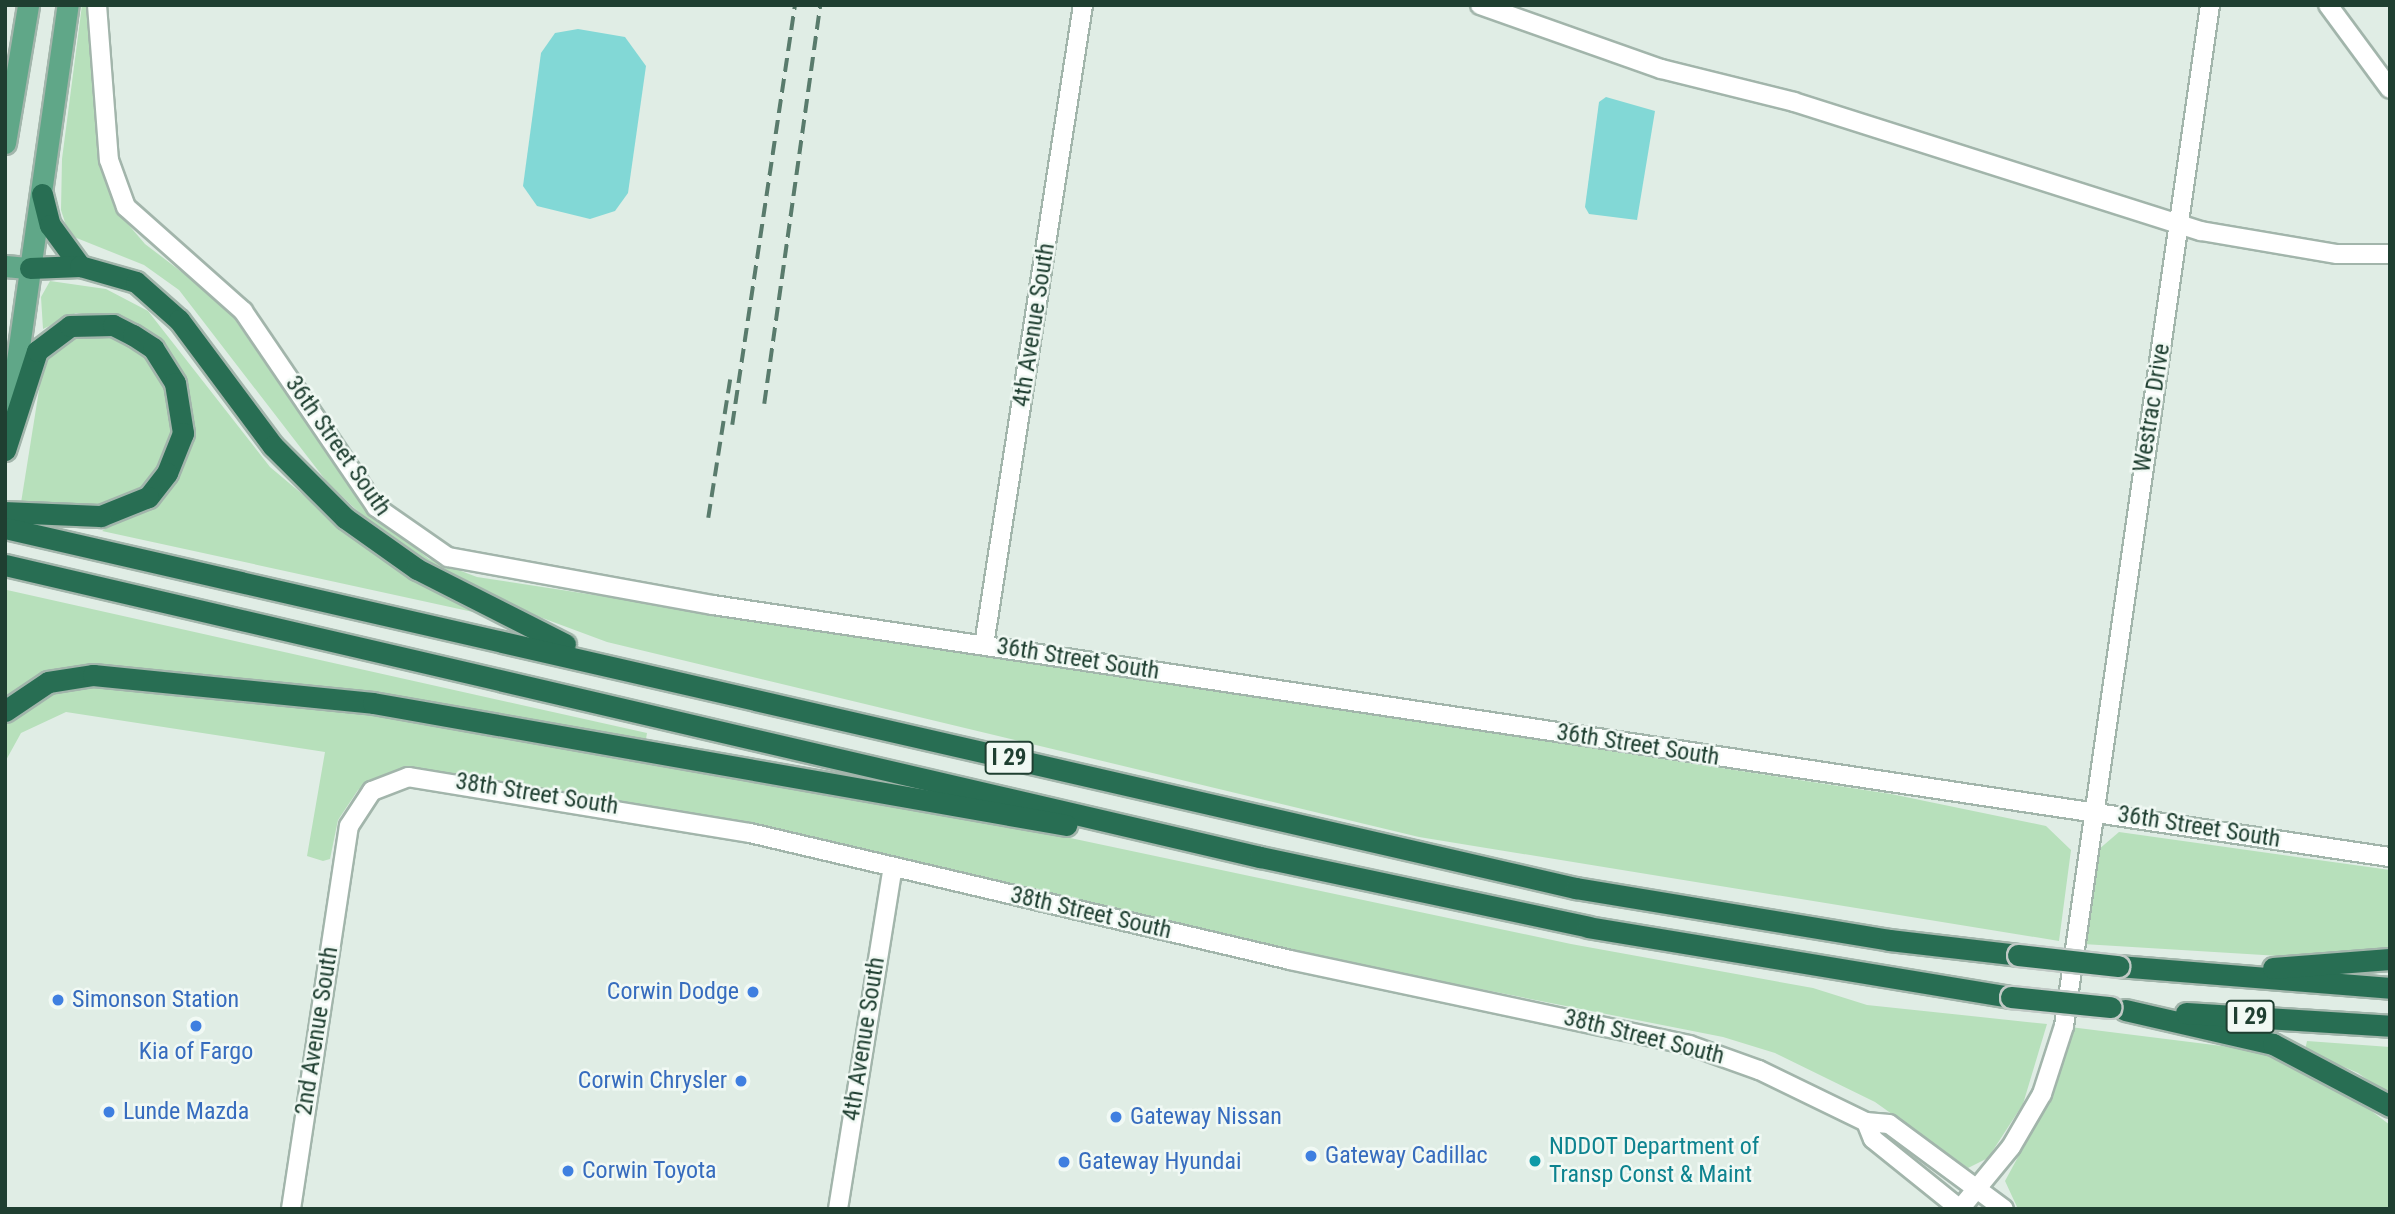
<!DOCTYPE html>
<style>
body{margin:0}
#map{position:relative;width:2395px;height:1214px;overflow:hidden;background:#e0ede5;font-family:"Roboto Condensed",sans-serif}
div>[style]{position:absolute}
.green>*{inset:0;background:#b7e0bb}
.water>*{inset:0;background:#82d8d6}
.roads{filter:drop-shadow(2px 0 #a2b5ab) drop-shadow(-2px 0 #a2b5ab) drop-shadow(0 2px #a2b5ab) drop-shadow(0 -2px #a2b5ab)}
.minor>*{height:18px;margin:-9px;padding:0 9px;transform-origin:9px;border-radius:9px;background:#fff}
.major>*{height:21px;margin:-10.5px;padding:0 10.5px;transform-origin:10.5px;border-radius:10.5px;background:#60a788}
.highway>*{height:21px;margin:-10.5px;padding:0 10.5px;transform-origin:10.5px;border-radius:10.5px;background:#286e53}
.rail>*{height:3.5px;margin-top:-1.75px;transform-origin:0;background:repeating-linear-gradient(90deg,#597b6c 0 14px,transparent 0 21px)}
.bridges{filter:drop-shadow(2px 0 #c0c9c5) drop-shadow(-2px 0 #c0c9c5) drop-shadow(0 2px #c0c9c5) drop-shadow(0 -2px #c0c9c5)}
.highway-bridge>*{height:21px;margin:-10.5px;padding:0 10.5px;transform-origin:10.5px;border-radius:10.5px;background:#286e53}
.dots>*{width:19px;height:19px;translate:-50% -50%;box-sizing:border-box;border:4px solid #f1f9f4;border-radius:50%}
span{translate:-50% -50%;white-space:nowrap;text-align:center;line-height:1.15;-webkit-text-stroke:5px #f1f9f4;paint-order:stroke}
.shield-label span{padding:2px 5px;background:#f1f9f4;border:2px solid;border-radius:5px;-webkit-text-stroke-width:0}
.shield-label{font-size:23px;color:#1f3f31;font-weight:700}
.street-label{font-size:24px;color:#1f3f31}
.shop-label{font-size:24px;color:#366cbe}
.right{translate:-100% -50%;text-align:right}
.left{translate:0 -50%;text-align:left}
.culture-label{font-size:24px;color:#0d838f}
.frame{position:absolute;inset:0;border:7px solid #1f3f31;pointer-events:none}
</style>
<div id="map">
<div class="green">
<i style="clip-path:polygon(82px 5px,88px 5px,102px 172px,115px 209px,145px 244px,225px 305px,363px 506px,429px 559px,477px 577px,1891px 794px,2046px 826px,2071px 850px,2059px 941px,1419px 837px,607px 642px,478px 594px,384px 536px,327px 482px,179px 290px,144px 265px,69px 235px,61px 210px,62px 159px)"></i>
<i style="clip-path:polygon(50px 281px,106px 289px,148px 311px,270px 467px,351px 535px,473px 612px,102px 531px,122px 518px,189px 426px,126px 321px,76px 313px,43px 329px,41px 297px)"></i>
<i style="clip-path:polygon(115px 334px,149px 358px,168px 389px,173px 427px,162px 464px,136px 493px,95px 511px,20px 509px,43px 365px,62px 336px)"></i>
<i style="clip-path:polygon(7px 590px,647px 733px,646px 739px,446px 707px,98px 668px,5px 701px)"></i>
<i style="clip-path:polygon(89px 686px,410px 718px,881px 798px,1571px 944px,1813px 988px,1867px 1005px,2047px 1024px,2023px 1104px,1988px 1158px,1968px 1168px,1875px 1102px,1775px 1053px,1723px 1037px,1338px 961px,692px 813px,403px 768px,358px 790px,338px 820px,330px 859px,323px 861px,307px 856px,325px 752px,66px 712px,21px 733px,5px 762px,5px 724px,14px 714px,39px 697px)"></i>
<i style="clip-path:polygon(2119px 832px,2390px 870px,2390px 952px,2311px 958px,2083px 944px,2098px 850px)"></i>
<i style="clip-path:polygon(2070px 1027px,2262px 1051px,2337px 1085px,2390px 1125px,2390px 1209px,2018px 1209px,2005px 1181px,2056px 1087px)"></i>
<i style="clip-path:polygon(2307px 1041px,2390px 1047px,2390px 1096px,2358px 1073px,2305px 1050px)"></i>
</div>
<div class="water">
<i style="clip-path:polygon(578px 29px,625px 37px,646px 66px,628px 193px,615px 211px,590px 219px,537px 206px,523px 186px,541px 53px,555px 33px)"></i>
<i style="clip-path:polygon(1606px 97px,1655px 111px,1637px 220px,1589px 214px,1585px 207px,1599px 102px)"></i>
</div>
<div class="roads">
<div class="minor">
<i style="left:97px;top:5px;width:155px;rotate:85.6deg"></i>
<i style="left:109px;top:160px;width:50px;rotate:70.1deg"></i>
<i style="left:126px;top:207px;width:157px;rotate:41.6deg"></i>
<i style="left:243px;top:311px;width:237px;rotate:55.8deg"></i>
<i style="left:376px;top:507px;width:88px;rotate:34.8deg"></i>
<i style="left:448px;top:557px;width:269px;rotate:10.3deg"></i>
<i style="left:713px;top:605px;width:1696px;rotate:8.55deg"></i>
<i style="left:1480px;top:5px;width:192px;rotate:19.5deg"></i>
<i style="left:1661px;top:69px;width:137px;rotate:13.9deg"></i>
<i style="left:1794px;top:102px;width:427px;rotate:17.6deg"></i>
<i style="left:2201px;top:231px;width:138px;rotate:9.6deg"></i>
<i style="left:2337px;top:254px;width:53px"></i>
<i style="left:2328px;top:5px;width:104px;rotate:53.6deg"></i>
<i style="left:984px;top:645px;width:648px;rotate:-81.21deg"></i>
<i style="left:1866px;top:1122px;width:18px;rotate:68deg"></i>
<i style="left:1873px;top:1139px;width:112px;rotate:38.8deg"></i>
<i style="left:291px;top:1209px;width:387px;rotate:-81.4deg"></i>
<i style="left:349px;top:826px;width:42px;rotate:-56.7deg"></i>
<i style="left:372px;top:791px;width:39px;rotate:-21deg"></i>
<i style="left:408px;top:777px;width:347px;rotate:9.3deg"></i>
<i style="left:750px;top:833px;width:555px;rotate:13.23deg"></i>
<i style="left:1290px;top:960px;width:408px;rotate:12deg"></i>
<i style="left:1689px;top:1045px;width:74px;rotate:19.7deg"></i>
<i style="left:1759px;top:1070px;width:119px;rotate:25.9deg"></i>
<i style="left:1866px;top:1122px;width:23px;rotate:5deg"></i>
<i style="left:1889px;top:1124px;width:143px;rotate:36.5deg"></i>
<i style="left:838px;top:1209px;width:343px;rotate:-80.9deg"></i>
<i style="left:1960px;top:1209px;width:80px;rotate:-50.6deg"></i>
<i style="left:2011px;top:1147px;width:61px;rotate:-59.7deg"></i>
<i style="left:2042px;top:1094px;width:71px;rotate:-72.1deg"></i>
<i style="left:2064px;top:1026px;width:1031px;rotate:-81.86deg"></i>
</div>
<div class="major">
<i style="left:5px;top:143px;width:140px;rotate:-80.5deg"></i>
<i style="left:5px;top:266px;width:25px;rotate:5deg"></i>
<i style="left:9px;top:417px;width:416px;rotate:-81.9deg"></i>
</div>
<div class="highway">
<i style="left:42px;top:194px;width:32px;rotate:76deg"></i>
<i style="left:50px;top:225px;width:51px;rotate:53.8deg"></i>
<i style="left:30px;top:268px;width:50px;rotate:-2.3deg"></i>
<i style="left:80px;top:266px;width:58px;rotate:15.9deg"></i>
<i style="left:136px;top:282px;width:57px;rotate:41.5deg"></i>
<i style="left:179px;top:320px;width:157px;rotate:53.3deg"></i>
<i style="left:273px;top:446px;width:102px;rotate:45deg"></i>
<i style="left:345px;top:518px;width:88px;rotate:35.3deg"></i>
<i style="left:417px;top:569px;width:166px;rotate:26.9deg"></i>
<i style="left:5px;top:450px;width:104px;rotate:-72.1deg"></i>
<i style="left:37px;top:351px;width:41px;rotate:-37.1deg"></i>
<i style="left:70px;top:326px;width:43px;rotate:-1.3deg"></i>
<i style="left:113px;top:325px;width:22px;rotate:27deg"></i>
<i style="left:133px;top:335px;width:24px;rotate:33deg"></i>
<i style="left:153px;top:348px;width:41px;rotate:57.8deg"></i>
<i style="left:175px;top:383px;width:51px;rotate:80.9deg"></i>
<i style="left:183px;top:433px;width:43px;rotate:111.8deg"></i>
<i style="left:167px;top:473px;width:31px;rotate:128deg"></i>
<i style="left:148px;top:497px;width:51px;rotate:158deg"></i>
<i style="left:101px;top:516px;width:96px;rotate:-177.6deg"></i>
<i style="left:5px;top:528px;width:1612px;rotate:12.91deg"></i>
<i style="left:1576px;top:888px;width:317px;rotate:9.4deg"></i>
<i style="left:1889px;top:940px;width:130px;rotate:6.6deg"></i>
<i style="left:5px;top:565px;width:1289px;rotate:13.1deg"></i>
<i style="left:1260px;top:857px;width:335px;rotate:12deg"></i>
<i style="left:1588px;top:927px;width:429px;rotate:9.4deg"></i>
<i style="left:5px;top:711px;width:52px;rotate:-34deg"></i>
<i style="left:48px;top:682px;width:46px;rotate:-8.8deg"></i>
<i style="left:93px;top:675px;width:281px;rotate:5.7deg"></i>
<i style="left:373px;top:703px;width:704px;rotate:9.98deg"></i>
<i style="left:2118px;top:966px;width:273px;rotate:4.6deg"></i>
<i style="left:2273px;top:968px;width:117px;rotate:-4.4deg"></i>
<i style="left:2125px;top:1010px;width:152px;rotate:12.9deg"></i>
<i style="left:2273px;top:1044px;width:132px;rotate:27.9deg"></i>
<i style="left:2186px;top:1013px;width:204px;rotate:3.6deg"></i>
</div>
</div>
<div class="rail">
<i style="left:764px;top:404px;width:403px;rotate:-82deg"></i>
<i style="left:732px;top:425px;width:425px;rotate:-81.5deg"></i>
<i style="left:708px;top:518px;width:141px;rotate:-81deg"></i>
</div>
<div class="bridges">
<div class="highway-bridge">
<i style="left:2018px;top:955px;width:101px;rotate:6.3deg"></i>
<i style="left:2011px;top:997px;width:100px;rotate:5.8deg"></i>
</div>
</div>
<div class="dots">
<i style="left:753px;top:992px;background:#3f7fe0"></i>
<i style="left:58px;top:1000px;background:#3f7fe0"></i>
<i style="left:196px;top:1026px;background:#3f7fe0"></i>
<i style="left:741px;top:1081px;background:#3f7fe0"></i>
<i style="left:109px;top:1112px;background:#3f7fe0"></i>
<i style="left:1116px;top:1117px;background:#3f7fe0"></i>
<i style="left:1311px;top:1156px;background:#3f7fe0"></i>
<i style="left:1535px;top:1161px;background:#0f9aa8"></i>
<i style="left:1064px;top:1162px;background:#3f7fe0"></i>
<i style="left:568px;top:1171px;background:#3f7fe0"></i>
</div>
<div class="shield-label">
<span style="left:1009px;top:758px">I 29</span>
<span style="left:2250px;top:1017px">I 29</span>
</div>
<div class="street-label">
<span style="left:1034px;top:325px;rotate:-81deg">4th Avenue South</span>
<span style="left:2152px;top:408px;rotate:-81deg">Westrac Drive</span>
<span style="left:338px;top:446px;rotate:55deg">36th Street South</span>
<span style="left:1078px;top:659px;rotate:9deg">36th Street South</span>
<span style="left:1638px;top:745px;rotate:9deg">36th Street South</span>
<span style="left:537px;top:794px;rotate:9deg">38th Street South</span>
<span style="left:2199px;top:827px;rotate:9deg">36th Street South</span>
<span style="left:1091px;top:913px;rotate:13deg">38th Street South</span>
<span style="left:317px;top:1031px;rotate:-81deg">2nd Avenue South</span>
<span style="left:1644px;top:1037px;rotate:14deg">38th Street South</span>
<span style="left:864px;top:1039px;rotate:-81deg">4th Avenue South</span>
</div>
<div class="shop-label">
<span class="right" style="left:739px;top:992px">Corwin Dodge</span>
<span class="left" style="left:72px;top:1000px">Simonson Station</span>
<span style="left:196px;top:1052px">Kia of Fargo</span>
<span class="right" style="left:727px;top:1081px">Corwin Chrysler</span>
<span class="left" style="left:123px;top:1112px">Lunde Mazda</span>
<span class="left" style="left:1130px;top:1117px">Gateway Nissan</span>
<span class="left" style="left:1325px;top:1156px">Gateway Cadillac</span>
<span class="left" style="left:1078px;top:1162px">Gateway Hyundai</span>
<span class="left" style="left:582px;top:1171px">Corwin Toyota</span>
</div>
<div class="culture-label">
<span class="left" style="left:1549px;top:1161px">NDDOT Department of<br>Transp Const &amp; Maint</span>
</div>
<div class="frame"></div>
</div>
